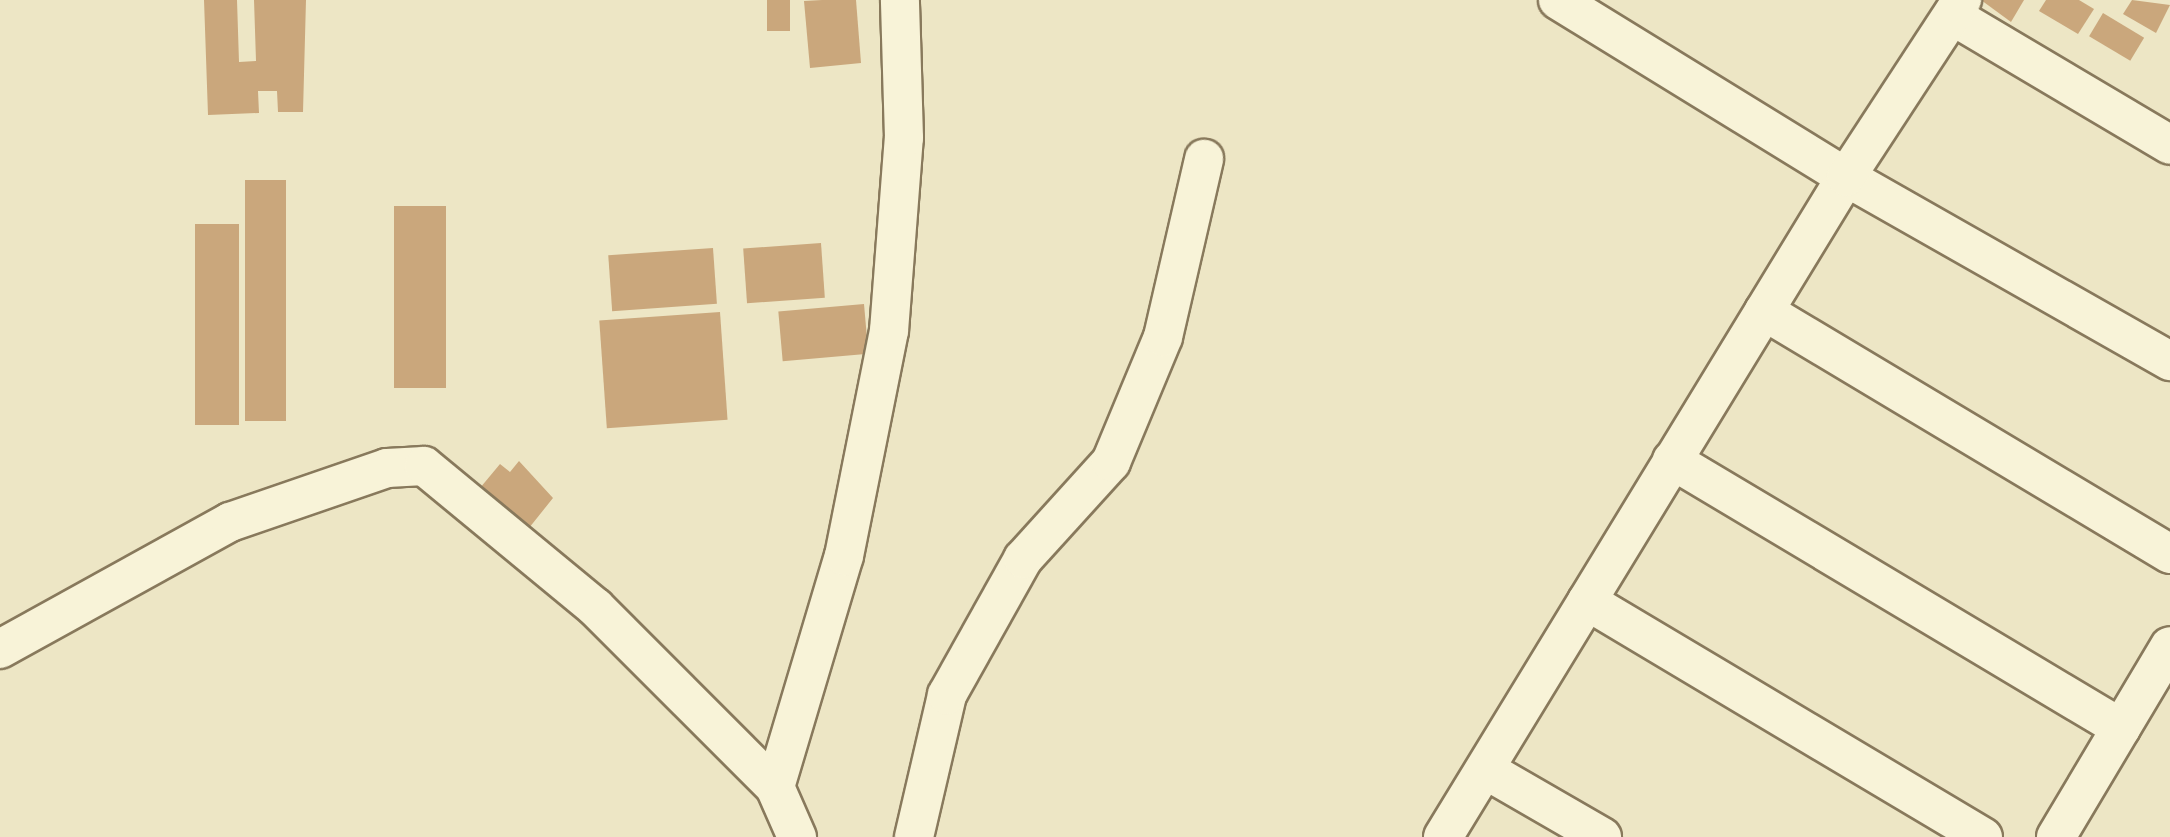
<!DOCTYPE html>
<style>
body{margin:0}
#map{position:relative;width:2170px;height:837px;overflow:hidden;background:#ede6c5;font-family:"Crimson Pro",serif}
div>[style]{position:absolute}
.building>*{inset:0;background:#caa77c;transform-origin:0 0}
.roads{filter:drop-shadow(2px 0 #88795c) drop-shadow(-2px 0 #88795c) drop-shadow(0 2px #88795c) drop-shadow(0 -2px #88795c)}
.minor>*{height:38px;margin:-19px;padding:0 19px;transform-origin:19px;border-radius:19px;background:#f8f3d8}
span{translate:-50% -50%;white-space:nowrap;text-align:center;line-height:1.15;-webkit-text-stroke:8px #f5f0d5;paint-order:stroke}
</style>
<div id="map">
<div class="building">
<i style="clip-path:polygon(204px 0,237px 0,239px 62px,256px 61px,254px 0,306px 0,303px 112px,278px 112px,277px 91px,258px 91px,259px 113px,208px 115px)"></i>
<i style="left:767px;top:0;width:23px;height:31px"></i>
<i style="clip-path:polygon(822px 0,856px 0,861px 63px,810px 68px,804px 1px)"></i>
<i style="clip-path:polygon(1981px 0,2024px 0,2011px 22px)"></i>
<i style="clip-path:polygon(2046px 0,2079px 0,2094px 9px,2078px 34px,2039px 11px)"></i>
<i style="clip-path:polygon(2132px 0,2170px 5px,2156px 33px,2123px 14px)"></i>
<i style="left:2103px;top:13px;width:48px;height:27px;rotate:31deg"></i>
<i style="left:286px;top:180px;width:241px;height:41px;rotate:90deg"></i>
<i style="left:446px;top:206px;width:182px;height:52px;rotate:90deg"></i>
<i style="left:195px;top:224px;width:44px;height:201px"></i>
<i style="left:821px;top:243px;width:55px;height:78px;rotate:86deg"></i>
<i style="left:713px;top:248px;width:56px;height:105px;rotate:86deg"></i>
<i style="left:864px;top:304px;width:50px;height:86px;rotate:85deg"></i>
<i style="left:720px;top:312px;width:108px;height:121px;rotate:86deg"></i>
<i style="clip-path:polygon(519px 461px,553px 498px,529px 528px,480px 488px,500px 464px,510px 472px)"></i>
</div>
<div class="roads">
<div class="minor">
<i style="left:1558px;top:0;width:338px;rotate:31.6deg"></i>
<i style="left:1846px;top:177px;width:373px;rotate:29.6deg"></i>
<i style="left:1953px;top:16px;width:252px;rotate:30.7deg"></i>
<i style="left:1764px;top:311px;width:473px;rotate:30.9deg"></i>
<i style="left:1672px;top:460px;width:523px;rotate:30.83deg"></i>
<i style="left:1587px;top:601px;width:461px;rotate:30.8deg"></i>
<i style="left:0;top:649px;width:263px;rotate:-28.9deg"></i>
<i style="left:230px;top:522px;width:166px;rotate:-19deg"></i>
<i style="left:387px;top:468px;width:37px;rotate:-3deg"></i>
<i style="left:424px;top:466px;width:222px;rotate:39.5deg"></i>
<i style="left:595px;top:607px;width:255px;rotate:45deg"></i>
<i style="left:775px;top:787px;width:55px;rotate:66.3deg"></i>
<i style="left:1486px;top:770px;width:134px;rotate:30deg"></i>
<i style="left:775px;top:787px;width:241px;rotate:-73.4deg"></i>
<i style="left:844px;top:556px;width:229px;rotate:-78.7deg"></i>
<i style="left:889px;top:331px;width:194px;rotate:-85.6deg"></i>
<i style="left:904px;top:138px;width:138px;rotate:-91.7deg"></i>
<i style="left:914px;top:837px;width:146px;rotate:-76.9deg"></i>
<i style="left:947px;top:695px;width:156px;rotate:-60.8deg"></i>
<i style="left:1023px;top:559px;width:131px;rotate:-47.8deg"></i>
<i style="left:1111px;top:462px;width:135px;rotate:-67.4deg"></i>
<i style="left:1163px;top:337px;width:183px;rotate:-77deg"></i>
<i style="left:1443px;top:837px;width:773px;rotate:-58.59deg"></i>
<i style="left:1846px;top:177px;width:212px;rotate:-56.8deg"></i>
<i style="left:2056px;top:837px;width:222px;rotate:-59.2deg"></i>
</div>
</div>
</div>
